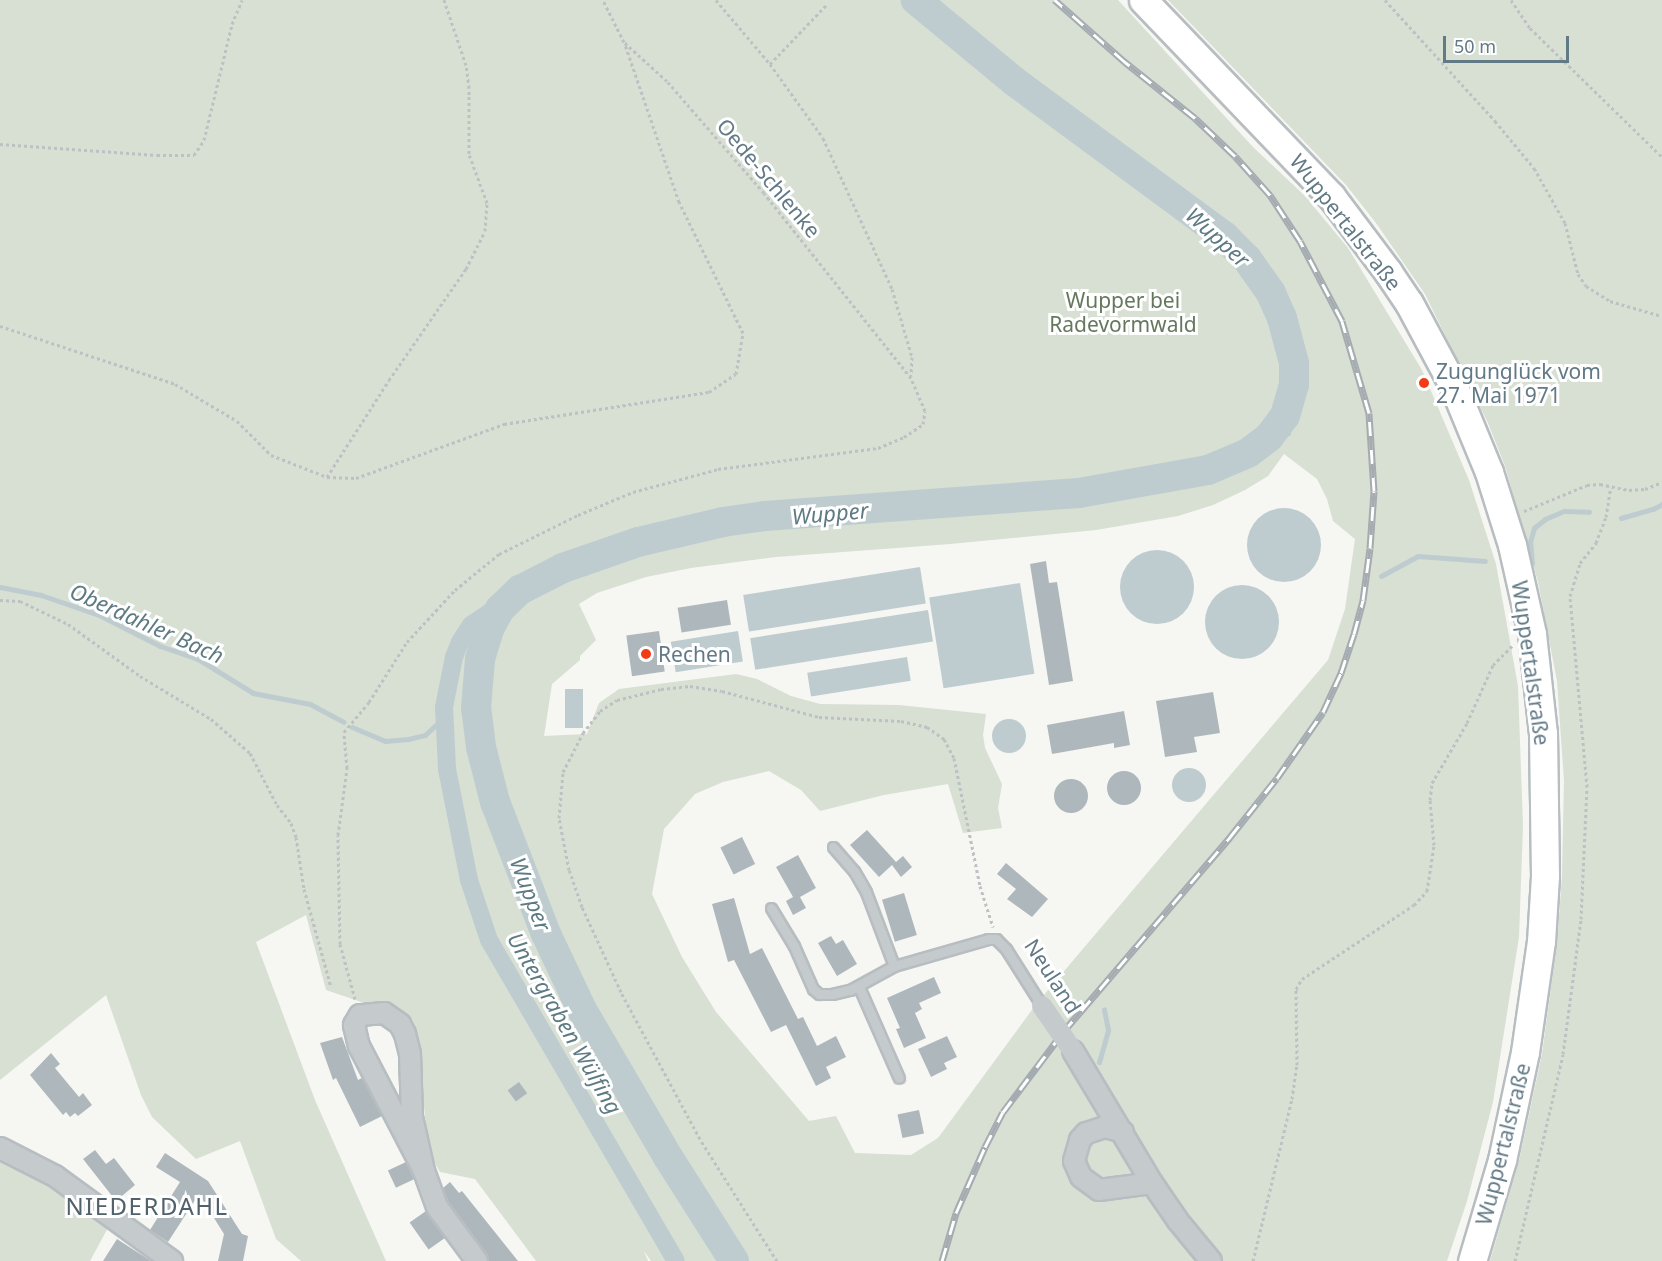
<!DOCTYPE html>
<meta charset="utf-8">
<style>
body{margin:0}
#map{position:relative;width:1662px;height:1261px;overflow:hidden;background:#f6f6f2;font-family:"Noto Sans",sans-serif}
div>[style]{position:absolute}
.green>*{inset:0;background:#d8dfd3}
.water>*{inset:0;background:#beccd0;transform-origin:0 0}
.round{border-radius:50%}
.stream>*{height:5px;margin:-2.5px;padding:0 2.5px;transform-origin:2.5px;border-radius:2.5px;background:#beccd0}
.canal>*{height:18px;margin:-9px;padding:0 9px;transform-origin:9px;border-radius:9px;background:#beccd0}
.river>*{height:30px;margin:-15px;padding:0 15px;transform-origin:15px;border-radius:15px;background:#beccd0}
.building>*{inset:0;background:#aeb8bc;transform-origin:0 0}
.path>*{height:3px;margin-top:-1.5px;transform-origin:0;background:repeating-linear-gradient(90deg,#bec1c3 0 3px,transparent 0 6px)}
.roads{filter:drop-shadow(2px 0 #b7bdc1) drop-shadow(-2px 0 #b7bdc1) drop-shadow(0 2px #b7bdc1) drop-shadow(0 -2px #b7bdc1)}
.lane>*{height:9px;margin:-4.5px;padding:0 4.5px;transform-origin:4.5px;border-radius:4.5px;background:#c5cacc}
.street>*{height:20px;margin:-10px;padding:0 10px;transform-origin:10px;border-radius:10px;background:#c5cacc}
.secondary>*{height:27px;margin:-13.5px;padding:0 13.5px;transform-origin:13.5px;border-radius:13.5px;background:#fff}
.rail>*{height:7px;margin-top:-3.5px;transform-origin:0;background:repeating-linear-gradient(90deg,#fff 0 14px,#a5acb1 0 28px);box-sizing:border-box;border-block:2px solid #a5acb1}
.street-bridge>*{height:20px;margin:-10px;padding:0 10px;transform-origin:10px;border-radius:10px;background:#c5cacc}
.dots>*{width:16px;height:16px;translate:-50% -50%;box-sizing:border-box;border:3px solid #fff;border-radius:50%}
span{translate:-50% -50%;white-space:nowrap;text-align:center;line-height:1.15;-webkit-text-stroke:6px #fff;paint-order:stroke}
.street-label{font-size:21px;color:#627986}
.park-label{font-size:21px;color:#65785e}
.poi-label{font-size:21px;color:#627986}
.left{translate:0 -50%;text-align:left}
.water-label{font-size:22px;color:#5e7b83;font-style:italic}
.quarter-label{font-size:24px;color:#51616b;letter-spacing:1.5px}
.scale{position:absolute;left:1443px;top:36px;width:126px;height:27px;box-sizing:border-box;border:3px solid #627986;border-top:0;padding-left:8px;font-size:18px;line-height:21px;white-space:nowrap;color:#627986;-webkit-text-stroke:4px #fff;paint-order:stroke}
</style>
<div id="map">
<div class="green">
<i style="clip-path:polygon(evenodd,0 0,1118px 0,1253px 147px,1305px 196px,1348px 248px,1422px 370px,1469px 480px,1496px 564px,1518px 686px,1523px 826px,1519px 937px,1493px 1102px,1467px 1201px,1447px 1261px,651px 1261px,644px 1251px,648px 1261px,536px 1261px,475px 1179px,440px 1172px,429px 1153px,419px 1061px,373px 1006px,326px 990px,306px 915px,256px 942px,315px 1100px,386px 1261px,301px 1261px,276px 1239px,240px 1141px,196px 1159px,152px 1117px,141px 1095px,106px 995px,0 1080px,0 0,1284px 454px,1317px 479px,1327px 499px,1333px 521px,1355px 539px,1345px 609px,1328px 660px,1037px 1003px,938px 1138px,911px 1155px,855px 1153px,836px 1116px,809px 1121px,716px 1012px,682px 957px,652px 894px,664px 829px,695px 794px,723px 782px,769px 771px,801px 790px,820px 811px,884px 795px,948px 784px,963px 833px,1002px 828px,998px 808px,1002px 784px,985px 748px,983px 735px,986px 714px,899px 705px,820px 704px,791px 696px,757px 679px,736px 674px,619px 689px,599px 703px,587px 734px,544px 736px,552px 684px,580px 660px,580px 656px,596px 640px,579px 604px,597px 593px,646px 577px,691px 568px,776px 557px,950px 544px,1096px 530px,1178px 516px,1213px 505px,1245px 490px,1268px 476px,1284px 454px)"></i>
<i style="clip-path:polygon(1168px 0,1662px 0,1662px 1261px,1490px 1261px,1519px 1161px,1542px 1054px,1557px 943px,1562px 877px,1564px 781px,1557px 681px,1538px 582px,1505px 466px,1488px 423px,1425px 294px,1376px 223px,1346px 185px)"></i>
<i style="clip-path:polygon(0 1154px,110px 1224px,90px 1261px,0 1261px)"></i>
</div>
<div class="water">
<i class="round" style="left:1247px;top:508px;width:74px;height:74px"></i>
<i class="round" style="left:1120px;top:550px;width:74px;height:74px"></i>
<i style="left:920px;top:567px;width:37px;height:179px;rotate:81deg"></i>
<i style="left:1020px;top:583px;width:92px;height:92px;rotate:81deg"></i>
<i class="round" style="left:1205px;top:585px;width:74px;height:74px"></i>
<i style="left:928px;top:610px;width:32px;height:180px;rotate:81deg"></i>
<i style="left:738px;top:631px;width:31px;height:68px;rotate:81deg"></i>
<i style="left:907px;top:657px;width:24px;height:101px;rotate:81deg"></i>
<i style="left:565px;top:689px;width:18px;height:39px"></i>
<i class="round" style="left:992px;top:719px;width:34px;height:34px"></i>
<i class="round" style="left:1172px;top:768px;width:34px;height:34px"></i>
</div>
<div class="stream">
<i style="left:1279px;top:427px;width:11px;rotate:34deg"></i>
<i style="left:1621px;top:518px;width:33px;rotate:-16deg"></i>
<i style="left:1653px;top:509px;width:10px;rotate:-29deg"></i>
<i style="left:1529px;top:564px;width:3px;rotate:-18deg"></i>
<i style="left:1532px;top:563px;width:21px;rotate:-95deg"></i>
<i style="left:1530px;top:542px;width:15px;rotate:-74deg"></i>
<i style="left:1534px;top:528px;width:14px;rotate:-39deg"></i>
<i style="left:1545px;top:519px;width:21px;rotate:-23deg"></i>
<i style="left:1564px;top:511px;width:25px;rotate:2deg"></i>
<i style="left:1381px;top:576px;width:42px;rotate:-28.4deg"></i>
<i style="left:1418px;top:556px;width:67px;rotate:4.3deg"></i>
<i style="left:0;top:587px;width:42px;rotate:11deg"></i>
<i style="left:41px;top:595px;width:61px;rotate:19deg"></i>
<i style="left:99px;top:615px;width:68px;rotate:26.9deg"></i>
<i style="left:160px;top:646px;width:40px;rotate:18.9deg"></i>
<i style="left:198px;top:659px;width:65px;rotate:31.7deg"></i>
<i style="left:253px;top:693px;width:58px;rotate:10.9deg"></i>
<i style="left:310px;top:704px;width:38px;rotate:28deg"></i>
<i style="left:352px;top:727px;width:36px;rotate:23deg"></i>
<i style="left:385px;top:741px;width:23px;rotate:-5deg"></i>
<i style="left:408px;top:739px;width:17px;rotate:-13deg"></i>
<i style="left:425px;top:735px;width:25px;rotate:-43deg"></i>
<i style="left:1099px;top:1062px;width:33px;rotate:-74deg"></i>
<i style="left:1108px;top:1030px;width:21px;rotate:-101deg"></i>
</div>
<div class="canal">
<i style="left:505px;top:602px;width:41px;rotate:145.9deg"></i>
<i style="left:471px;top:625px;width:20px;rotate:123deg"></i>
<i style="left:460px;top:642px;width:16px;rotate:112deg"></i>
<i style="left:454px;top:657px;width:51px;rotate:101.3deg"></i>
<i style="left:444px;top:707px;width:62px;rotate:87.2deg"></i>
<i style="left:447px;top:769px;width:113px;rotate:78.8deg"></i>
<i style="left:469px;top:880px;width:63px;rotate:71.6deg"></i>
<i style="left:489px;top:940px;width:371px;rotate:59.8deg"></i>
</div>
<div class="river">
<i style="left:734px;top:1261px;width:123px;rotate:-122.4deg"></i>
<i style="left:668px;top:1157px;width:170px;rotate:-120.3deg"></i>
<i style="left:582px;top:1010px;width:84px;rotate:-115.3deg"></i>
<i style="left:546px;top:934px;width:142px;rotate:-111.1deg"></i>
<i style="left:495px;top:802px;width:57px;rotate:-104.3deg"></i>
<i style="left:481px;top:747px;width:39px;rotate:-97deg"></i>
<i style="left:476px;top:708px;width:49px;rotate:-85.3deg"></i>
<i style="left:480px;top:659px;width:34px;rotate:-73deg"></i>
<i style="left:490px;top:627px;width:21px;rotate:-61deg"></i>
<i style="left:500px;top:609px;width:28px;rotate:-44deg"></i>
<i style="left:520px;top:590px;width:48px;rotate:-27.1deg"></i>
<i style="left:563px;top:568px;width:79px;rotate:-19.1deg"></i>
<i style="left:638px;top:542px;width:87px;rotate:-13.2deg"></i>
<i style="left:723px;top:522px;width:42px;rotate:-8.1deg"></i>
<i style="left:765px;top:516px;width:315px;rotate:-4.2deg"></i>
<i style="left:1079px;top:493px;width:131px;rotate:-10.1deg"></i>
<i style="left:1208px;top:470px;width:43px;rotate:-23deg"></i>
<i style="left:1248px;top:453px;width:26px;rotate:-37deg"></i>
<i style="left:1269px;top:437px;width:26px;rotate:-53deg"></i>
<i style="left:1285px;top:416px;width:32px;rotate:-74deg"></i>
<i style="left:1294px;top:385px;width:22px;rotate:-90deg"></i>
<i style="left:1294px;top:363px;width:47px;rotate:-104.9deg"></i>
<i style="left:1282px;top:318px;width:27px;rotate:-114deg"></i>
<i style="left:1271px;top:293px;width:42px;rotate:-125.2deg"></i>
<i style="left:1247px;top:259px;width:33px;rotate:-135deg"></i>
<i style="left:1224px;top:236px;width:260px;rotate:-143.6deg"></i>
<i style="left:1015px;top:82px;width:129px;rotate:-140.4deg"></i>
</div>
<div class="building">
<i style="clip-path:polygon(1046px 561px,1049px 583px,1057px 582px,1073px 681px,1049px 685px,1030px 564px)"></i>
<i style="left:727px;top:600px;width:25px;height:50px;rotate:81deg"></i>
<i style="left:659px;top:631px;width:41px;height:33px;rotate:82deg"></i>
<i style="clip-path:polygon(1213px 692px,1220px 733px,1194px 737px,1197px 752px,1165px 757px,1156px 701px)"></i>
<i style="clip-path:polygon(1124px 711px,1130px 745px,1114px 748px,1114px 743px,1052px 754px,1047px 725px)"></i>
<i class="round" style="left:1107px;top:771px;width:34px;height:34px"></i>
<i class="round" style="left:1054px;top:779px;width:34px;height:34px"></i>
<i style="clip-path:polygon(867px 830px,896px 862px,903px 856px,912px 867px,901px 877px,892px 865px,879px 877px,850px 845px)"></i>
<i style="left:742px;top:837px;width:30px;height:24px;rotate:64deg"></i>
<i style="clip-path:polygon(798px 855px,816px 888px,800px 897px,806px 908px,793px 915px,786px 901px,793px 897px,776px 867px)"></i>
<i style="clip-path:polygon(1006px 863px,1048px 899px,1032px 917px,1007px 899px,1016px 889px,997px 874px)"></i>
<i style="left:904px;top:893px;width:44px;height:23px;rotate:73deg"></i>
<i style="clip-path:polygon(734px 898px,750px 954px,762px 948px,798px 1019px,803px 1017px,817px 1046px,836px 1036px,846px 1057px,826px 1067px,831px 1078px,816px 1086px,786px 1025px,771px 1032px,734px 960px,728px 962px,712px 904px)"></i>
<i style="clip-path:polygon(831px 936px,836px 944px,843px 940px,857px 964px,837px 976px,818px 943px)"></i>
<i style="clip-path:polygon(934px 977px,941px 993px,919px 1003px,922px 1009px,915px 1013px,926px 1038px,904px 1048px,896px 1029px,900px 1028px,887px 998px)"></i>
<i style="clip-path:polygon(947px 1036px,957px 1057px,944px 1063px,947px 1069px,931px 1077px,918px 1049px)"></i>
<i style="clip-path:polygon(342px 1037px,358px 1080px,362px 1078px,382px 1116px,360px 1127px,336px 1078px,333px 1080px,320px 1043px)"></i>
<i style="clip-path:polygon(51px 1053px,60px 1064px,55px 1068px,79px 1097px,83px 1093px,92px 1105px,78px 1116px,75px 1113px,70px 1117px,66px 1112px,63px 1115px,30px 1075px)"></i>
<i style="left:519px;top:1082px;width:14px;height:14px;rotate:54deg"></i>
<i style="left:919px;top:1110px;width:24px;height:22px;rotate:78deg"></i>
<i style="clip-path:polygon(95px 1150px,106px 1164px,114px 1158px,135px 1185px,116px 1201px,83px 1159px)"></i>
<i style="clip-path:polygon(165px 1153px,208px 1181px,242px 1234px,248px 1236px,243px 1261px,218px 1261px,224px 1234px,199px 1194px,168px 1242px,150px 1230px,180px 1182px,156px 1167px)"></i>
<i style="left:406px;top:1162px;width:19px;height:20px;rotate:65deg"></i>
<i style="clip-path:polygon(450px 1182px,459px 1193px,462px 1191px,518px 1261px,489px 1261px,487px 1254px,448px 1201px,443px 1188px)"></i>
<i style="left:426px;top:1211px;width:33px;height:20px;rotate:55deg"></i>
<i style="clip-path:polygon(117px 1239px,151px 1261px,103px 1261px)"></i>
</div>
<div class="path">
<i style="left:716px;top:0;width:84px;rotate:49.8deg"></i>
<i style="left:770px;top:64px;width:91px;rotate:54.4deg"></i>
<i style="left:823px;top:138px;width:166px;rotate:65.4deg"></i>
<i style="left:892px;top:289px;width:71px;rotate:73.6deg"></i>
<i style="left:912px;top:357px;width:19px;rotate:93deg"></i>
<i style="left:1385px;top:0;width:164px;rotate:47.7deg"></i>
<i style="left:1495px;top:121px;width:61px;rotate:50.3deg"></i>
<i style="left:1534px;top:168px;width:63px;rotate:60.6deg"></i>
<i style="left:1565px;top:223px;width:53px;rotate:75.7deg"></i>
<i style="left:1578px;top:274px;width:14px;rotate:56deg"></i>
<i style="left:1586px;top:286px;width:28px;rotate:32deg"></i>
<i style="left:1610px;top:301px;width:54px;rotate:16.1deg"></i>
<i style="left:1511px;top:0;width:34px;rotate:56deg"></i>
<i style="left:1530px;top:28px;width:185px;rotate:44.3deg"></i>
<i style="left:770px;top:64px;width:84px;rotate:-46.4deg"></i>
<i style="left:0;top:144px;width:157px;rotate:4deg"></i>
<i style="left:157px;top:155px;width:37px"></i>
<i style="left:194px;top:155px;width:18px;rotate:-56deg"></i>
<i style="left:204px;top:140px;width:119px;rotate:-76.4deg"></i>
<i style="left:232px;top:24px;width:26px;rotate:-67deg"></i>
<i style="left:0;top:326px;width:184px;rotate:18.3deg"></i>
<i style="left:175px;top:384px;width:72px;rotate:30.8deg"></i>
<i style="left:237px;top:421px;width:48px;rotate:45deg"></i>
<i style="left:271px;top:455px;width:60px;rotate:21.4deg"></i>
<i style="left:327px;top:477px;width:29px;rotate:2deg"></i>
<i style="left:356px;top:478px;width:158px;rotate:-20deg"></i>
<i style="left:504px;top:424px;width:207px;rotate:-8.9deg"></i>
<i style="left:709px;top:392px;width:32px;rotate:-34deg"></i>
<i style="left:736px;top:374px;width:42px;rotate:-80.3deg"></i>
<i style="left:743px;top:333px;width:146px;rotate:-116deg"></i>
<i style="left:679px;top:202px;width:167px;rotate:-108.9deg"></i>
<i style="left:327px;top:477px;width:115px;rotate:-57.4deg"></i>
<i style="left:389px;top:380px;width:135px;rotate:-55.3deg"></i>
<i style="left:466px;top:269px;width:42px;rotate:-63.4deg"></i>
<i style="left:485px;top:231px;width:28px;rotate:-86deg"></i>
<i style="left:487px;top:203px;width:52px;rotate:-110.2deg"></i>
<i style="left:469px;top:154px;width:66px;rotate:-90deg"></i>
<i style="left:469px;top:88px;width:23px;rotate:-97deg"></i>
<i style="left:466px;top:65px;width:69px;rotate:-108.7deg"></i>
<i style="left:1524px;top:511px;width:68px;rotate:-22.4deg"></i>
<i style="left:1587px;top:485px;width:13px;rotate:-4deg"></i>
<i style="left:1600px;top:484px;width:30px;rotate:12deg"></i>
<i style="left:1629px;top:490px;width:16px;rotate:-4deg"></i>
<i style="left:1645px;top:489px;width:18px;rotate:-22deg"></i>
<i style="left:0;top:600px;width:20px;rotate:3deg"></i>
<i style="left:20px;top:601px;width:53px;rotate:25.6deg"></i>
<i style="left:68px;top:624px;width:89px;rotate:35.8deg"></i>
<i style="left:140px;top:676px;width:83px;rotate:31.2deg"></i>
<i style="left:211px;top:719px;width:52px;rotate:41.1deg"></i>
<i style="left:250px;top:753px;width:59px;rotate:62.6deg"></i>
<i style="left:277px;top:805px;width:23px;rotate:52deg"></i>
<i style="left:291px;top:823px;width:15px;rotate:70deg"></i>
<i style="left:296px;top:837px;width:53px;rotate:81.3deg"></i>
<i style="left:304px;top:889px;width:102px;rotate:74.6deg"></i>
<i style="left:355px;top:999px;width:57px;rotate:-105.3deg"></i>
<i style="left:340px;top:944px;width:109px;rotate:-91.1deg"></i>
<i style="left:338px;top:835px;width:68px;rotate:-82.3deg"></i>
<i style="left:347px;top:768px;width:36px;rotate:-95deg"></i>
<i style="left:344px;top:732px;width:39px;rotate:-50deg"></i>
<i style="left:369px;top:702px;width:71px;rotate:-57.7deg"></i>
<i style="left:407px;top:642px;width:71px;rotate:-47.3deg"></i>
<i style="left:455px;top:590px;width:57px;rotate:-39.3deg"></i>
<i style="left:499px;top:554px;width:88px;rotate:-26.3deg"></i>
<i style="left:578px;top:515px;width:60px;rotate:-22.7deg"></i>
<i style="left:633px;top:492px;width:88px;rotate:-15.1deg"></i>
<i style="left:718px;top:469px;width:161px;rotate:-7.5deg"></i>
<i style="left:878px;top:448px;width:28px;rotate:-23deg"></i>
<i style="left:904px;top:437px;width:23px;rotate:-34deg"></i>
<i style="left:923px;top:424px;width:13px;rotate:-81deg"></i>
<i style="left:925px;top:411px;width:36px;rotate:-113deg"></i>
<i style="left:911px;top:378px;width:236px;rotate:-128.5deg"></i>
<i style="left:764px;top:193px;width:148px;rotate:-130.9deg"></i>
<i style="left:667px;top:81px;width:58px;rotate:-137.8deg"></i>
<i style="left:624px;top:42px;width:47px;rotate:-116.6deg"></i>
<i style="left:777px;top:1261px;width:144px;rotate:-122.3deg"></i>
<i style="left:700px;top:1139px;width:167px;rotate:-118.3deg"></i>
<i style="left:621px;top:992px;width:94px;rotate:-114.6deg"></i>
<i style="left:582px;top:907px;width:39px;rotate:-109deg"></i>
<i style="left:569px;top:870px;width:53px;rotate:-100.9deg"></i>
<i style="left:559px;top:818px;width:46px;rotate:-85deg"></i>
<i style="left:563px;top:772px;width:44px;rotate:-62.9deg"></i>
<i style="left:583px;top:733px;width:28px;rotate:-52deg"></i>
<i style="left:600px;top:711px;width:20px;rotate:-33deg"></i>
<i style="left:617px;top:700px;width:45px;rotate:-14deg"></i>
<i style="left:661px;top:689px;width:29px;rotate:-6deg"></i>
<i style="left:690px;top:686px;width:32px;rotate:9deg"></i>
<i style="left:722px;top:691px;width:100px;rotate:15deg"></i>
<i style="left:819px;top:717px;width:82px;rotate:2.8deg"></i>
<i style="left:901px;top:721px;width:27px;rotate:13deg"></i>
<i style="left:927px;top:727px;width:21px;rotate:35deg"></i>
<i style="left:944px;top:739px;width:21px;rotate:62deg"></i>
<i style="left:954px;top:758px;width:131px;rotate:78.5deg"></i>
<i style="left:980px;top:886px;width:43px;rotate:72.4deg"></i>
<i style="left:1253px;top:1261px;width:167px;rotate:-76.5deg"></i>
<i style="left:1292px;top:1099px;width:34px;rotate:-82deg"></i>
<i style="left:1297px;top:1065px;width:76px;rotate:-90.8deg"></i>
<i style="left:1296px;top:989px;width:12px;rotate:-59deg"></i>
<i style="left:1302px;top:979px;width:134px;rotate:-33.5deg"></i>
<i style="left:1414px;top:905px;width:19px;rotate:-47deg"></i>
<i style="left:1427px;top:891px;width:47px;rotate:-81.3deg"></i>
<i style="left:1434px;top:845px;width:45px;rotate:-95.1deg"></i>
<i style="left:1430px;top:800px;width:17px;rotate:-83deg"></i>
<i style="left:1432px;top:783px;width:69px;rotate:-59.7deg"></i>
<i style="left:1467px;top:723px;width:64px;rotate:-65.9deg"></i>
<i style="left:1493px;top:665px;width:28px;rotate:-45deg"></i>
<i style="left:1515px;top:1261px;width:212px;rotate:-76.9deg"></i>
<i style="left:1563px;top:1054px;width:136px;rotate:-82.4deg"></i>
<i style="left:1581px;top:919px;width:132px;rotate:-87.4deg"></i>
<i style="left:1587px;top:787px;width:192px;rotate:-95.1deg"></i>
<i style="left:1570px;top:596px;width:34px;rotate:-73deg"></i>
<i style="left:1580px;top:563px;width:26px;rotate:-51deg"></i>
<i style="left:1596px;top:543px;width:28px;rotate:-69deg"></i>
<i style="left:1606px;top:517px;width:30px;rotate:-81deg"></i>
</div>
<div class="roads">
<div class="lane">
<i style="left:833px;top:847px;width:32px;rotate:49deg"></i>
<i style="left:854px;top:871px;width:24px;rotate:60deg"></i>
<i style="left:866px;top:892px;width:79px;rotate:69.3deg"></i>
<i style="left:771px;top:908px;width:44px;rotate:58.8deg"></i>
<i style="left:794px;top:946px;width:47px;rotate:66.2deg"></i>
<i style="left:813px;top:989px;width:8px;rotate:40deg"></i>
<i style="left:819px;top:994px;width:13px"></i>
<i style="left:832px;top:994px;width:18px;rotate:-13deg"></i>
<i style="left:850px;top:990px;width:50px;rotate:-28.6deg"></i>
<i style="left:894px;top:966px;width:98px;rotate:-16deg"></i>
<i style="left:988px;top:939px;width:8px"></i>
<i style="left:996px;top:939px;width:14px;rotate:45deg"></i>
<i style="left:1006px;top:949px;width:67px;rotate:57.7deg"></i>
<i style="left:859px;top:987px;width:99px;rotate:66.3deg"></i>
</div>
<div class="street">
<i style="left:1073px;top:1051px;width:154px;rotate:59.1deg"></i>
<i style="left:1152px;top:1183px;width:46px;rotate:55.6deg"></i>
<i style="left:1178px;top:1221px;width:52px;rotate:50.5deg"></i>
<i style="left:1123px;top:1132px;width:19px;rotate:-164deg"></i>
<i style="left:1105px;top:1127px;width:20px;rotate:162deg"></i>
<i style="left:1086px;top:1133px;width:9px;rotate:131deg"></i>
<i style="left:1080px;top:1140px;width:22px;rotate:106deg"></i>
<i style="left:1074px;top:1161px;width:17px;rotate:66deg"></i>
<i style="left:1081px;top:1177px;width:22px;rotate:36deg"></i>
<i style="left:1099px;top:1190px;width:53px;rotate:-7.5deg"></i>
<i style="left:0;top:1148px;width:62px;rotate:27deg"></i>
<i style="left:55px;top:1176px;width:145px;rotate:36deg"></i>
<i style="left:424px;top:1171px;width:55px;rotate:-102.5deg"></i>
<i style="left:412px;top:1117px;width:63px;rotate:-91.8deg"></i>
<i style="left:410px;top:1054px;width:21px;rotate:-104deg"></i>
<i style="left:405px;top:1034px;width:11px;rotate:-117deg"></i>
<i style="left:400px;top:1024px;width:19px;rotate:-145deg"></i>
<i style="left:384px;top:1013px;width:24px;rotate:175deg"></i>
<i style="left:360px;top:1015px;width:12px;rotate:121deg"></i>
<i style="left:354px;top:1025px;width:22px;rotate:77deg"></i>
<i style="left:359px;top:1046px;width:141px;rotate:62.5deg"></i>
<i style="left:424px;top:1171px;width:38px;rotate:70deg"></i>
<i style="left:437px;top:1207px;width:67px;rotate:53.5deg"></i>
</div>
<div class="secondary">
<i style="left:1143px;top:0;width:272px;rotate:46.2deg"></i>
<i style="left:1331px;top:196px;width:95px;rotate:53.1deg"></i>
<i style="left:1388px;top:272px;width:37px;rotate:56deg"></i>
<i style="left:1409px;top:303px;width:95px;rotate:61.8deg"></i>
<i style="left:1454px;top:387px;width:92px;rotate:67.6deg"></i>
<i style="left:1489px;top:472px;width:77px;rotate:72.5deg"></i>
<i style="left:1512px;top:545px;width:91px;rotate:77.3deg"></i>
<i style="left:1532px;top:634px;width:100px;rotate:83.7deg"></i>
<i style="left:1543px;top:733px;width:143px;rotate:89.2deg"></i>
<i style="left:1545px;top:876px;width:65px;rotate:93.5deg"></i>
<i style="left:1541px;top:941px;width:112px;rotate:98.2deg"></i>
<i style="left:1525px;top:1052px;width:110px;rotate:102deg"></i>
<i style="left:1502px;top:1160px;width:105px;rotate:106.5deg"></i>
</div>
</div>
<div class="rail">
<i style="left:942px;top:1261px;width:50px;rotate:-73.7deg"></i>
<i style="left:956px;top:1213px;width:72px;rotate:-66.3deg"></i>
<i style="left:985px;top:1147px;width:39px;rotate:-63deg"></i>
<i style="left:1003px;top:1112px;width:100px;rotate:-53.1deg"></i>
<i style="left:1063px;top:1032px;width:257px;rotate:-49.4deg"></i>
<i style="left:1230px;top:837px;width:75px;rotate:-51.5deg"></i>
<i style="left:1277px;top:778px;width:80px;rotate:-55.1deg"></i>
<i style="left:1323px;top:712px;width:43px;rotate:-65.2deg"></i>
<i style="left:1341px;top:673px;width:41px;rotate:-71.6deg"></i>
<i style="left:1354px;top:634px;width:35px;rotate:-75deg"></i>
<i style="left:1363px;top:600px;width:52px;rotate:-82.3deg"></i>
<i style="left:1370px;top:548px;width:57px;rotate:-86deg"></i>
<i style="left:1374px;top:491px;width:78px;rotate:-93.7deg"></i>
<i style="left:1369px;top:413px;width:96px;rotate:-106.4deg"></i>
<i style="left:1342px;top:321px;width:90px;rotate:-117.7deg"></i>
<i style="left:1300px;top:241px;width:55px;rotate:-123.1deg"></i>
<i style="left:1270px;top:195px;width:52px;rotate:-131.9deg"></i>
<i style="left:1235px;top:156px;width:55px;rotate:-136.5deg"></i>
<i style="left:1195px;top:118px;width:90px;rotate:-141.3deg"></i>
<i style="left:1125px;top:62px;width:94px;rotate:-138.5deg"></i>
</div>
<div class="street-bridge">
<i style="left:1042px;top:1006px;width:55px;rotate:55.4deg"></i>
</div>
<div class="dots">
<i style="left:1424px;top:383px;background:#f33b15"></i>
<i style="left:646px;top:654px;background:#f33b15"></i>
</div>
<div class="street-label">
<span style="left:769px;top:178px;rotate:50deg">Oede-Schlenke</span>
<span style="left:1346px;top:222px;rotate:52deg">Wuppertalstraße</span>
<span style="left:1531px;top:663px;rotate:82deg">Wuppertalstraße</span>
<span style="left:1053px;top:976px;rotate:57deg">Neuland</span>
<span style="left:1503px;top:1144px;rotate:-76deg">Wuppertalstraße</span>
</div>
<div class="park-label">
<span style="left:1123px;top:312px">Wupper bei<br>Radevormwald</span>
</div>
<div class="poi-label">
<span class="left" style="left:1436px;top:383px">Zugunglück vom<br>27. Mai 1971</span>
<span class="left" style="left:658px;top:654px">Rechen</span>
</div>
<div class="water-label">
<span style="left:1218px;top:237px;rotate:42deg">Wupper</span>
<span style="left:830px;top:513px;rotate:-5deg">Wupper</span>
<span style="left:147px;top:623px;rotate:24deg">Oberdahler Bach</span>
<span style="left:531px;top:894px;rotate:69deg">Wupper</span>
<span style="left:565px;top:1023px;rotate:60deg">Untergraben Wülfing</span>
</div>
<div class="quarter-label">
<span style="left:147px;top:1206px">NIEDERDAHL</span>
</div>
<div class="scale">50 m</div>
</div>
